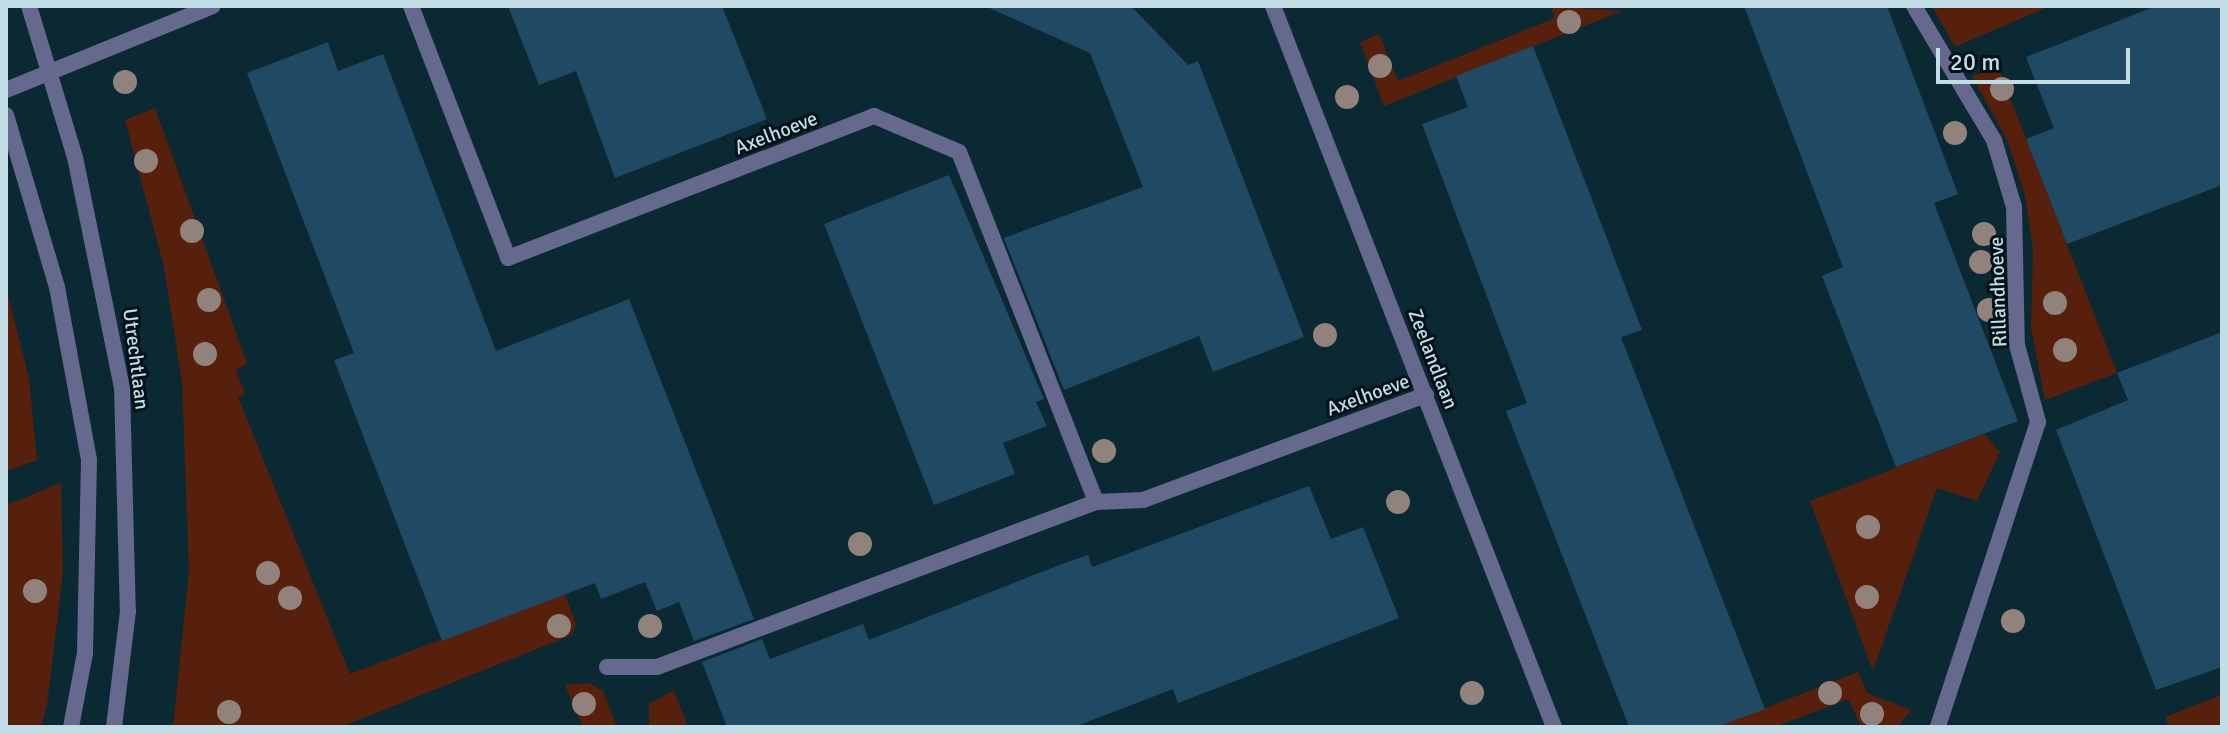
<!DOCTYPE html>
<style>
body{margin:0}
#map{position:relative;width:2228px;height:733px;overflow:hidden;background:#0b2932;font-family:Signika,sans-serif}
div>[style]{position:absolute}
.green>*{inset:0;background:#57200d}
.building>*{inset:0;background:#204963}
.minor>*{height:16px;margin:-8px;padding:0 8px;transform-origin:8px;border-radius:8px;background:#65698e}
.trees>*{width:24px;height:24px;margin:-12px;border-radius:50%;background:#91827c}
span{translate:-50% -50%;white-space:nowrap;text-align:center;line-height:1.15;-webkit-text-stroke:6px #001117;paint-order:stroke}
.street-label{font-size:20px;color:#c2dde6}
.frame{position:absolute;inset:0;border:8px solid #c2dde6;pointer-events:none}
.scale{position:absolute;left:1936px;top:48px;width:194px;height:36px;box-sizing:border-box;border:4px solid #c2dde6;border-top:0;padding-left:10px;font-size:24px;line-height:28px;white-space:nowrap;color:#c2dde6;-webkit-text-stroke:6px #001117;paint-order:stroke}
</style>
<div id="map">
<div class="green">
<i style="clip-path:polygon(1551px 6px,1622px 11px,1384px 106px,1360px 42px,1379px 34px,1398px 81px,1555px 18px)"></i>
<i style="clip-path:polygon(1932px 6px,2045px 6px,2045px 8px,1955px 47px)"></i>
<i style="clip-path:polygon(1998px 67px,2117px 373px,2045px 400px,2031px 328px,2033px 249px,2025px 195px,2008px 142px,1972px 76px)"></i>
<i style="clip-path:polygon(155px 108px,247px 363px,236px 370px,245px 394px,238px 397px,350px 674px,564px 593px,576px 624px,572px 635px,341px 727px,173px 727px,189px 571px,182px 382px,164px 267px,125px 120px)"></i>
<i style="clip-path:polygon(6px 288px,29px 378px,37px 460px,6px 471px)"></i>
<i style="clip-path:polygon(1984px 434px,2000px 452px,1977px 501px,1937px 488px,1873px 671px,1810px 501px)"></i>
<i style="clip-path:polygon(61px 483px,63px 572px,47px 705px,41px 727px,6px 727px,6px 505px)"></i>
<i style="clip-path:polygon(1858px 672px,1867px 693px,1911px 710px,1898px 727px,1861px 727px,1849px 699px,1774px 727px,1716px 727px)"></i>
<i style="clip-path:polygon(589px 683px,603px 691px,617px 727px,583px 727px,565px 685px)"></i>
<i style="clip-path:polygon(674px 690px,688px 727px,649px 727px,649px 704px)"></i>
<i style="clip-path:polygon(2222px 695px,2222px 727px,2169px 727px,2165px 717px)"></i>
</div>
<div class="building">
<i style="clip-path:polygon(508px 6px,722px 6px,767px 119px,615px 178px,576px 71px,539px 85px)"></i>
<i style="clip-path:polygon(985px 6px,1131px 6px,1188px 65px,1198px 61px,1304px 337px,1213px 372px,1199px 336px,1064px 390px,1004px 238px,1143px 187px,1090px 53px)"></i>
<i style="clip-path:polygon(1744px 6px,1887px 6px,1958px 194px,1934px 203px,2018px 421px,1896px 467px,1822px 276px,1843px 267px)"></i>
<i style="clip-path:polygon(2156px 6px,2222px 6px,2222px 185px,2067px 244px,2026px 139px,2054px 128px,2026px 57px)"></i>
<i style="clip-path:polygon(328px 42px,338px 71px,383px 54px,496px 351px,629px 299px,754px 619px,694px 641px,679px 602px,657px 611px,645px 582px,601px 599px,595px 583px,442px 641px,334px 360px,354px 353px,247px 73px)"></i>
<i style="clip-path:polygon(1533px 46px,1642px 330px,1621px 337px,1765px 709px,1717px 727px,1629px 727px,1506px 411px,1527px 403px,1422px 124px,1468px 107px,1456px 76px)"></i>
<i style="clip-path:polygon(949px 175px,1044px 399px,1036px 402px,1047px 426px,1003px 443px,1015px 474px,934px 505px,824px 224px)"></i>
<i style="clip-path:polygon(2222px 332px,2222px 667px,2156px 690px,2056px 430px,2128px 400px,2117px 373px)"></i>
<i style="clip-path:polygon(1309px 486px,1331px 539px,1363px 527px,1399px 618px,1178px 703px,1173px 689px,1074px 727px,727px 727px,702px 662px,762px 639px,770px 659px,863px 624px,869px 640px,1062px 564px,1088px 555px,1092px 567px)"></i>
</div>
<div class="minor">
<i style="left:29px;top:6px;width:158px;rotate:73.1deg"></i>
<i style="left:75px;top:157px;width:236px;rotate:78.5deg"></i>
<i style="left:122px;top:388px;width:223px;rotate:88.5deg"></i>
<i style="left:128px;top:611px;width:117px;rotate:96.9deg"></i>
<i style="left:411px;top:6px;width:270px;rotate:68.9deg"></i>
<i style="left:508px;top:258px;width:393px;rotate:-21.2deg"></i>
<i style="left:874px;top:116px;width:92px;rotate:23deg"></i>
<i style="left:959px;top:152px;width:376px;rotate:68.6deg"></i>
<i style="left:1273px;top:6px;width:774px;rotate:68.71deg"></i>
<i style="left:1914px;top:6px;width:156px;rotate:59.2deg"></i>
<i style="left:1994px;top:140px;width:70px;rotate:73.4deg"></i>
<i style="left:2014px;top:207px;width:138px;rotate:88.8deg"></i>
<i style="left:2017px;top:345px;width:80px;rotate:74.7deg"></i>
<i style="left:2038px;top:422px;width:321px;rotate:108.2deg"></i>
<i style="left:6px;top:90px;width:223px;rotate:-22.1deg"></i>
<i style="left:6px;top:115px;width:179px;rotate:73.5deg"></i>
<i style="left:57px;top:287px;width:176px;rotate:79.5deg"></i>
<i style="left:89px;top:460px;width:193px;rotate:91.2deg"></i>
<i style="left:85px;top:653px;width:75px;rotate:100.7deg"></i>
<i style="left:607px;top:667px;width:50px"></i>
<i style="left:657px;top:667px;width:469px;rotate:-20.6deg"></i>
<i style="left:1096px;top:502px;width:47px;rotate:-2.4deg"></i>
<i style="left:1143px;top:500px;width:302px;rotate:-20.4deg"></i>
</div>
<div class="trees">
<i style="left:1569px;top:22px"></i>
<i style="left:1380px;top:66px"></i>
<i style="left:125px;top:82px"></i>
<i style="left:2002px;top:89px"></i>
<i style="left:1347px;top:97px"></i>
<i style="left:1955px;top:133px"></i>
<i style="left:146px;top:161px"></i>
<i style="left:192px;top:231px"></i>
<i style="left:1984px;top:234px"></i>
<i style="left:1981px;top:262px"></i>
<i style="left:209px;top:300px"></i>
<i style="left:2055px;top:303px"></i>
<i style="left:1989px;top:310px"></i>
<i style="left:1325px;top:335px"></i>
<i style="left:2065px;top:350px"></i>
<i style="left:205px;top:354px"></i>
<i style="left:1104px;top:451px"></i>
<i style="left:1398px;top:502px"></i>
<i style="left:1868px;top:527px"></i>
<i style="left:860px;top:544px"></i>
<i style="left:268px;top:573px"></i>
<i style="left:35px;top:591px"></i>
<i style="left:1867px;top:597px"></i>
<i style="left:290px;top:598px"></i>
<i style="left:2013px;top:621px"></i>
<i style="left:559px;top:626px"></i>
<i style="left:650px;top:626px"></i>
<i style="left:1472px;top:693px"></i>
<i style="left:1830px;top:693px"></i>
<i style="left:584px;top:704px"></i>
<i style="left:229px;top:712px"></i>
<i style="left:1872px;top:714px"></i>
</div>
<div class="street-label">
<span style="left:776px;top:133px;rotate:-21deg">Axelhoeve</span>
<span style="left:1998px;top:292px;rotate:-92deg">Rillandhoeve</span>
<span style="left:136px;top:359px;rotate:83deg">Utrechtlaan</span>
<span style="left:1433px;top:359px;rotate:69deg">Zeelandlaan</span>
<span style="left:1368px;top:395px;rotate:-20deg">Axelhoeve</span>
</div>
<div class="frame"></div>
<div class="scale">20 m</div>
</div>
